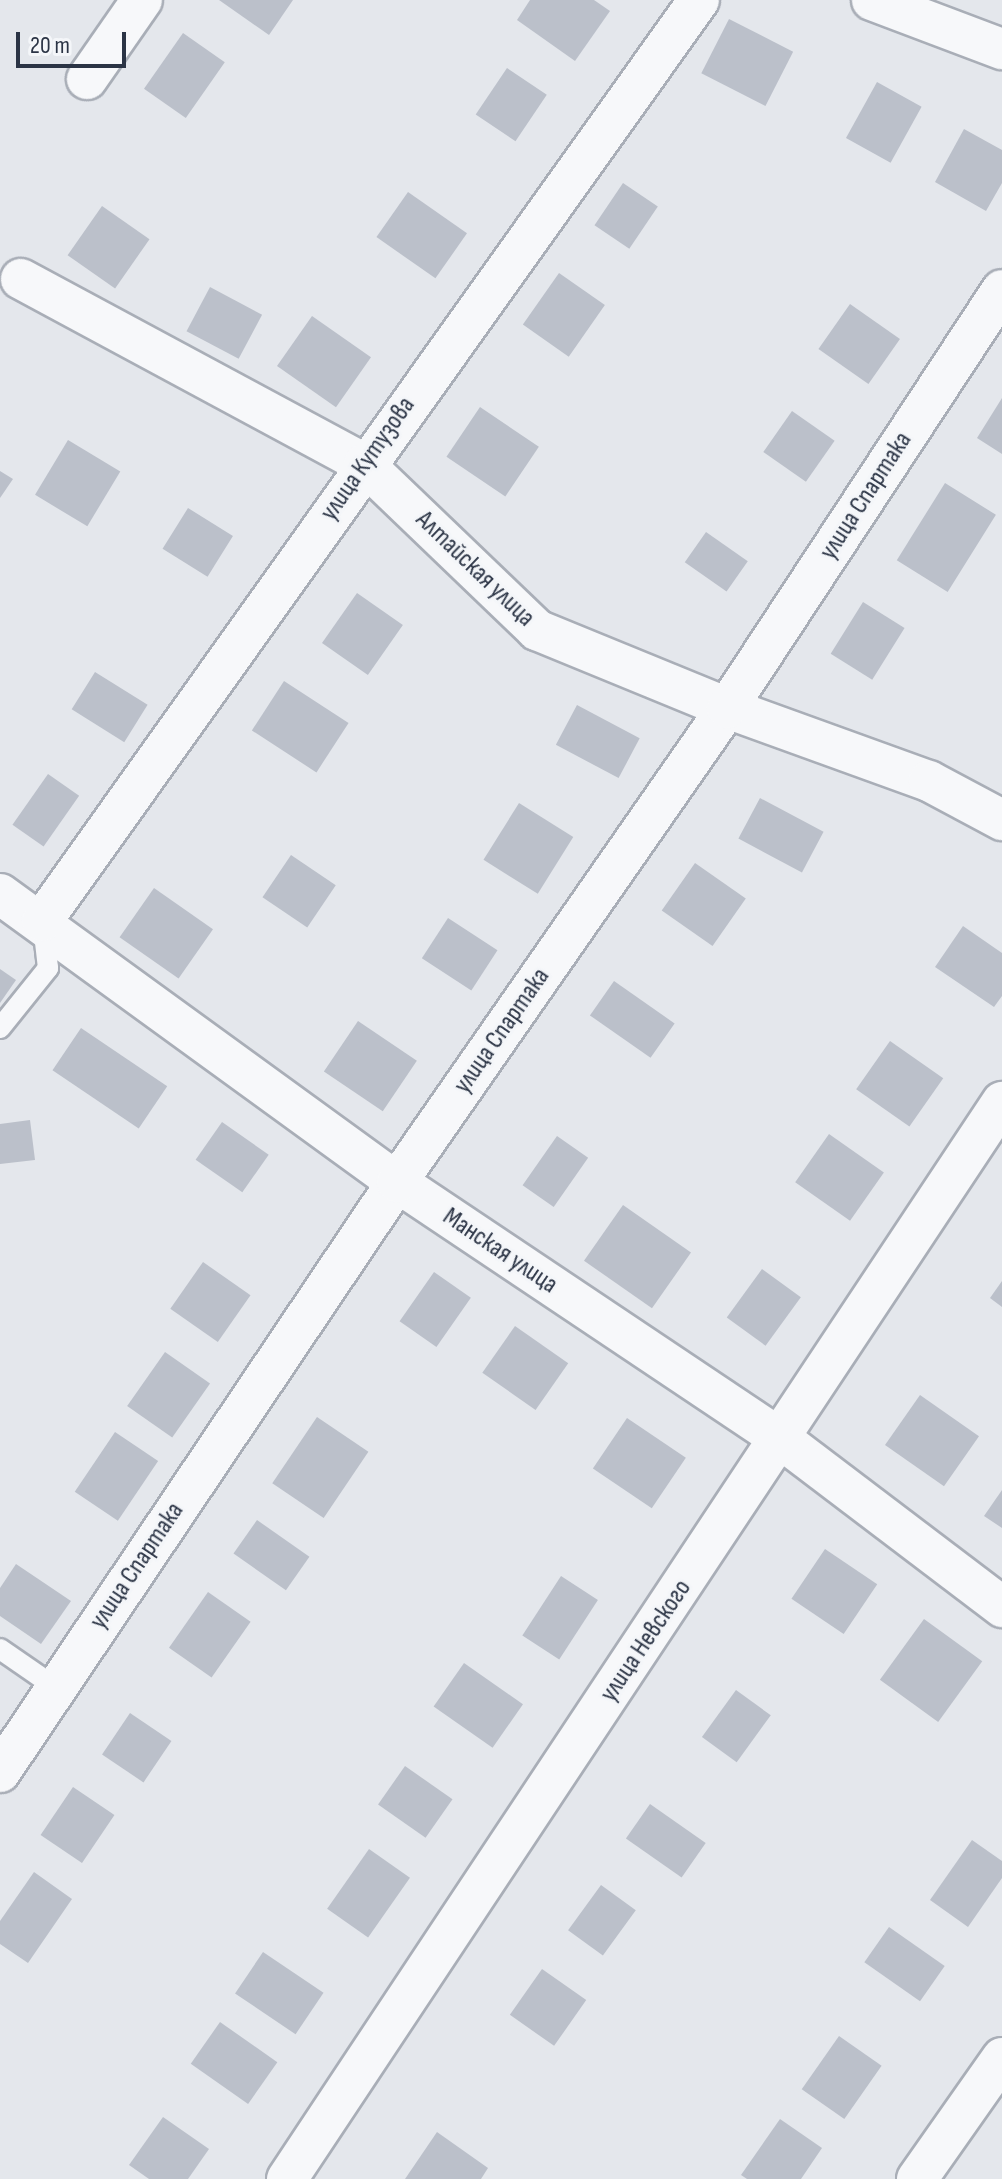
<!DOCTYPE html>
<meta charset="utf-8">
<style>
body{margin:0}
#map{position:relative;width:1002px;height:2179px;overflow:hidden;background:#e4e7ec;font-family:"Sofia Sans Condensed",sans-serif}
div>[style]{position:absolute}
.building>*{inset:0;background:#bbc0ca;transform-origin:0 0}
.roads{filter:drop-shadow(2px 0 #a9aeb7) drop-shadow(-2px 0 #a9aeb7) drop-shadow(0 2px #a9aeb7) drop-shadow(0 -2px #a9aeb7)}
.service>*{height:20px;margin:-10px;padding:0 10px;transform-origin:10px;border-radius:10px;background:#f7f8fa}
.minor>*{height:40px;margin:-20px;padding:0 20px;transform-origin:20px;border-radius:20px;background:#f7f8fa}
span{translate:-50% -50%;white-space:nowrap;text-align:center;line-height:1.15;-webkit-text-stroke:6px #f4f6f9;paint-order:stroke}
.street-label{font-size:26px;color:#2b3445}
.scale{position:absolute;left:16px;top:32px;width:110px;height:36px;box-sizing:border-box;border:4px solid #2b3445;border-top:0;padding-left:10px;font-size:24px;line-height:28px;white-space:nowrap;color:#2b3445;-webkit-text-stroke:6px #f4f6f9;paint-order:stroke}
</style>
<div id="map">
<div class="building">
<i style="clip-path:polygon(219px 0,293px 0,269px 35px)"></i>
<i style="clip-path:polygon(530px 0,594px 0,610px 11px,575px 61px,517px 20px)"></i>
<i style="left:729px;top:19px;width:72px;height:61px;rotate:27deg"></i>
<i style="left:183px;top:33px;width:51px;height:68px;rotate:35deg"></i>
<i style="left:507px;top:68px;width:48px;height:56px;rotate:34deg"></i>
<i style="left:877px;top:82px;width:51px;height:64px;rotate:29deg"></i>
<i style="clip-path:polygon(964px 129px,1002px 150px,1002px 183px,986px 211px,935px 182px)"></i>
<i style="left:623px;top:183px;width:42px;height:51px;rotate:34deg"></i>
<i style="left:408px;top:192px;width:72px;height:55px;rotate:35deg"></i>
<i style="left:102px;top:206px;width:58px;height:60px;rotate:35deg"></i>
<i style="left:559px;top:273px;width:56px;height:63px;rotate:35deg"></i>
<i style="left:210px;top:287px;width:59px;height:50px;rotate:28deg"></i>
<i style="left:850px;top:304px;width:61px;height:55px;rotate:35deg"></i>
<i style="left:312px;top:316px;width:72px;height:61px;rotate:35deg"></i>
<i style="clip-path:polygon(1002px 398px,1002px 454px,977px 438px)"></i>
<i style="left:480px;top:407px;width:71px;height:60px;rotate:34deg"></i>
<i style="left:792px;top:411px;width:52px;height:50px;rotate:35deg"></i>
<i style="left:68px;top:440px;width:61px;height:64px;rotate:31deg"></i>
<i style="clip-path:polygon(0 471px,13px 479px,0 498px)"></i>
<i style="left:945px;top:483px;width:60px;height:91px;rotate:32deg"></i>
<i style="left:188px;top:508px;width:53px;height:48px;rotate:32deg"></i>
<i style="left:706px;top:532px;width:51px;height:37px;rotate:35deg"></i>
<i style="left:357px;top:593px;width:56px;height:61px;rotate:35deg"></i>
<i style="left:863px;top:602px;width:49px;height:61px;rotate:32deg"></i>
<i style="left:95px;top:672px;width:62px;height:44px;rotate:32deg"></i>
<i style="left:284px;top:681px;width:77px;height:59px;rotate:33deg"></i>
<i style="left:577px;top:705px;width:71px;height:45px;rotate:28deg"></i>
<i style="left:48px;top:774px;width:38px;height:62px;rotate:35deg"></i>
<i style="left:760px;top:798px;width:72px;height:46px;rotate:28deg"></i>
<i style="left:519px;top:803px;width:64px;height:67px;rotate:32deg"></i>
<i style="left:291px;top:855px;width:54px;height:51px;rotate:34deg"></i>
<i style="left:695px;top:863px;width:62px;height:58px;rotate:35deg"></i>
<i style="left:154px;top:888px;width:72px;height:60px;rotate:35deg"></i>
<i style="left:448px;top:918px;width:59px;height:48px;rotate:33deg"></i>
<i style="clip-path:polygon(963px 926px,1002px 953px,1002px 996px,994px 1007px,935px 967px)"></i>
<i style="clip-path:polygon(0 969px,16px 980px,0 1003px)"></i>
<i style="left:614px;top:981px;width:74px;height:42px;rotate:35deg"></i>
<i style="left:358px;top:1021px;width:71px;height:61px;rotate:34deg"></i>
<i style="left:81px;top:1028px;width:104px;height:51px;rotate:34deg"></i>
<i style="left:890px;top:1041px;width:65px;height:59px;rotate:35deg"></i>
<i style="clip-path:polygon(30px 1120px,35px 1160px,0 1164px,0 1124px)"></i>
<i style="left:222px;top:1122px;width:57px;height:46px;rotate:35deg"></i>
<i style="left:829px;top:1134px;width:67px;height:59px;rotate:35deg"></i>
<i style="left:557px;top:1136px;width:38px;height:60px;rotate:35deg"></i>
<i style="left:623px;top:1205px;width:83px;height:68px;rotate:35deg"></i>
<i style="left:203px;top:1262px;width:58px;height:57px;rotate:35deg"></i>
<i style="left:762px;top:1269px;width:48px;height:60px;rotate:36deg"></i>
<i style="left:434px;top:1272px;width:45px;height:60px;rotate:35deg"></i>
<i style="clip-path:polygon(1002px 1281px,1002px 1307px,990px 1298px)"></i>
<i style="left:515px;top:1326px;width:65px;height:57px;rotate:35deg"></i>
<i style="left:165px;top:1352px;width:55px;height:66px;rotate:35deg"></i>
<i style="left:920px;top:1395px;width:72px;height:61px;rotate:35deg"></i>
<i style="left:317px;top:1417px;width:62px;height:80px;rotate:34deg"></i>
<i style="left:627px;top:1418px;width:71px;height:61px;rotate:34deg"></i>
<i style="left:115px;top:1432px;width:52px;height:72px;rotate:34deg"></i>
<i style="clip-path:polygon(1002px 1490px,1002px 1528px,984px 1516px)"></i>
<i style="left:257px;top:1520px;width:64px;height:41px;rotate:35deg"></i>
<i style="left:825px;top:1549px;width:63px;height:60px;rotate:34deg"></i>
<i style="clip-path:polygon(16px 1564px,71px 1601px,41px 1644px,0 1616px,0 1588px)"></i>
<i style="left:561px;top:1576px;width:44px;height:71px;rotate:33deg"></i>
<i style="left:208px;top:1592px;width:52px;height:68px;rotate:35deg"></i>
<i style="left:924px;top:1619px;width:72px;height:75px;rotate:36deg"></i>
<i style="left:464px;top:1663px;width:72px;height:53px;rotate:35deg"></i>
<i style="left:736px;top:1690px;width:43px;height:58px;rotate:36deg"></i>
<i style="left:130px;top:1713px;width:50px;height:50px;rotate:34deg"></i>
<i style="left:405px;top:1766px;width:58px;height:47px;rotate:35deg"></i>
<i style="left:73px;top:1787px;width:50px;height:58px;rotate:34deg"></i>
<i style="left:650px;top:1804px;width:68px;height:42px;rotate:35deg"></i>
<i style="clip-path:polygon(972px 1840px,1002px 1861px,1002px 1878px,968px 1927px,930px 1900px)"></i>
<i style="left:369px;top:1849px;width:50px;height:73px;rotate:35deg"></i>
<i style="clip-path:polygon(34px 1872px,72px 1899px,28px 1963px,0 1944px,0 1921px)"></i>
<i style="left:601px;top:1885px;width:43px;height:56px;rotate:36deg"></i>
<i style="left:889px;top:1927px;width:68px;height:43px;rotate:35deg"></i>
<i style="left:263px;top:1952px;width:73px;height:50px;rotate:34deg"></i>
<i style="left:542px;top:1969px;width:54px;height:56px;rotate:35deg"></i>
<i style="left:220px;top:2022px;width:70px;height:51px;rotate:35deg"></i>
<i style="left:839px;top:2036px;width:52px;height:65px;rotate:35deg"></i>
<i style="clip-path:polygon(163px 2117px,209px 2149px,188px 2179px,149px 2179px,129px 2165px)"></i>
<i style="clip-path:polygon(780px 2119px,822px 2148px,801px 2179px,747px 2179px,741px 2175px)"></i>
<i style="clip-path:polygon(437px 2132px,488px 2168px,481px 2179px,405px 2179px)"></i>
</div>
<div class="roads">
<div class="service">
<i style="left:0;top:1028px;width:77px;rotate:-51.3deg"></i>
<i style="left:48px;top:968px;width:43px;rotate:-96.6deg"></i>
<i style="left:0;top:1649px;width:67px;rotate:34.6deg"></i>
</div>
<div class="minor">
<i style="left:872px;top:0;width:139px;rotate:20.7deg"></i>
<i style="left:87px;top:79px;width:96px;rotate:-55.2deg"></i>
<i style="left:21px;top:279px;width:390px;rotate:28.3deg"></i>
<i style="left:364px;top:464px;width:240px;rotate:43.8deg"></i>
<i style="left:537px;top:630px;width:205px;rotate:22.3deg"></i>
<i style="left:727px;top:708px;width:215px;rotate:19.9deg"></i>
<i style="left:929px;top:781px;width:83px;rotate:28.1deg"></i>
<i style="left:0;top:894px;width:490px;rotate:36deg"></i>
<i style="left:397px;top:1182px;width:462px;rotate:33.8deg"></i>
<i style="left:781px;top:1439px;width:278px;rotate:37.2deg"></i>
<i style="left:42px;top:921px;width:1131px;rotate:-54.5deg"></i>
<i style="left:0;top:1772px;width:711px;rotate:-56.06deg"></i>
<i style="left:397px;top:1182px;width:578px;rotate:-55.15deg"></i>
<i style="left:727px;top:708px;width:500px;rotate:-56.66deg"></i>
<i style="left:287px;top:2179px;width:1293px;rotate:-56.42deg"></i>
<i style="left:917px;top:2179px;width:148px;rotate:-54.9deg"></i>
</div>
</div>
<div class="street-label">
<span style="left:368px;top:459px;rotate:-55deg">улица Кутузова</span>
<span style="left:866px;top:496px;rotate:-57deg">улица Спартака</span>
<span style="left:475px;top:569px;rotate:44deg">Алтайская улица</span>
<span style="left:502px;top:1031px;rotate:-55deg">улица Спартака</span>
<span style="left:500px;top:1251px;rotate:34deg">Манская улица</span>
<span style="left:137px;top:1566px;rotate:-56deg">улица Спартака</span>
<span style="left:646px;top:1641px;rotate:-56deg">улица Невского</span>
</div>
<div class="scale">20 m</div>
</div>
